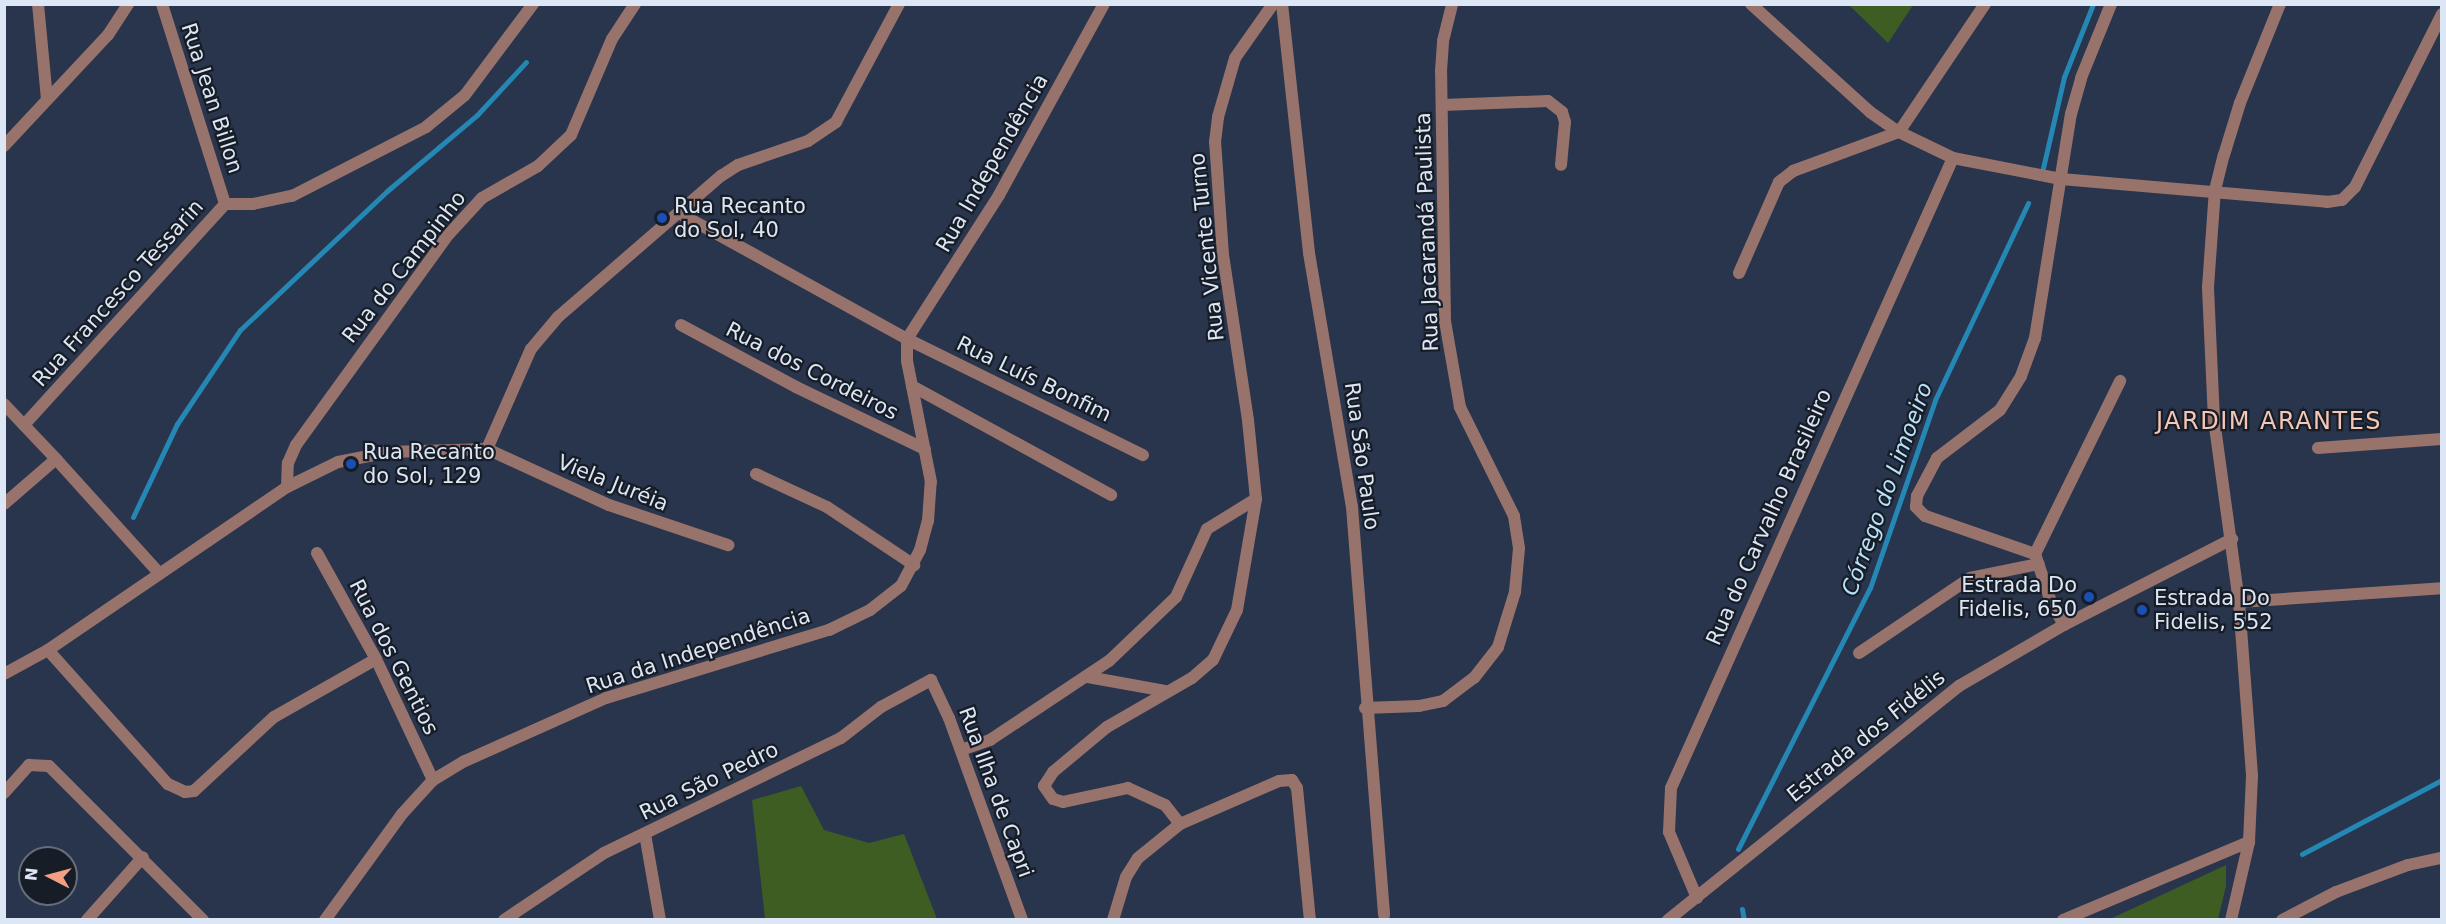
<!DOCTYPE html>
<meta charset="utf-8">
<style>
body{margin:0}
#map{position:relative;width:2446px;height:924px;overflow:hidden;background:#28354c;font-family:"DejaVu Sans",sans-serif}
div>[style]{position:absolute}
.green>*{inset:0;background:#3e5d23}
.stream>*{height:5px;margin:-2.5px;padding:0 2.5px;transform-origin:2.5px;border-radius:2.5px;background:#2587b3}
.minor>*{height:12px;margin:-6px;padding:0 6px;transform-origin:6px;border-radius:6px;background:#98736c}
.tertiary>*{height:12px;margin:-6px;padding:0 6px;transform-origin:6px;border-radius:6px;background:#98736c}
.dots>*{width:16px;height:16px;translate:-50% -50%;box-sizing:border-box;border:3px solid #171d27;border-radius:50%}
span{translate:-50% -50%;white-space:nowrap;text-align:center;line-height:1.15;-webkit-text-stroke:4.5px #171d27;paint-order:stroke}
.street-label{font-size:21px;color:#dde6f4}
.poi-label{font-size:21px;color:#dde6f4}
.left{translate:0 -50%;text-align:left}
.right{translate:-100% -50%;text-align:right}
.water-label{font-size:22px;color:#b7e2fa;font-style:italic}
.quarter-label{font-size:24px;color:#f5c5b5;letter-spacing:1.5px}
.frame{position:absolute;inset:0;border:6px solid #dde6f4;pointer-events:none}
.north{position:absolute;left:18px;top:846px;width:60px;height:60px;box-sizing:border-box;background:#171d27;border:2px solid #666d79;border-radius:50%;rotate:276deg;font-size:16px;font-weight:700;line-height:24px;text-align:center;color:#dde6f4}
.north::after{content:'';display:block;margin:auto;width:21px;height:27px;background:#f39f83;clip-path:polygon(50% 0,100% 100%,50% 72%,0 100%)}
</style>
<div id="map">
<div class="green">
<i style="clip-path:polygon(1849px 5px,1913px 5px,1888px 43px)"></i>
<i style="clip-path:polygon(801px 786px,824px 830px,869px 843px,904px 834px,937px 919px,765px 919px,752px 800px)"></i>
<i style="clip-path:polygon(2226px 865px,2226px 886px,2218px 919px,2110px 919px)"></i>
</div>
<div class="stream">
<i style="left:2043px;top:168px;width:93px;rotate:-77deg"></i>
<i style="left:2064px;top:77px;width:79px;rotate:-68.3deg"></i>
<i style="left:133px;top:517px;width:103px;rotate:-64.7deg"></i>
<i style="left:177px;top:424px;width:113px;rotate:-56.2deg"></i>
<i style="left:240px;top:330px;width:202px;rotate:-43.4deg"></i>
<i style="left:387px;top:191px;width:118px;rotate:-40.2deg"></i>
<i style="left:477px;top:115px;width:72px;rotate:-47.2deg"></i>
<i style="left:1738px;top:849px;width:292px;rotate:-63.2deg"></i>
<i style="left:1870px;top:588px;width:199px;rotate:-70.9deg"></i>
<i style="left:1935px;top:400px;width:218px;rotate:-64.7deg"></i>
<i style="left:2302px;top:854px;width:158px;rotate:-27.9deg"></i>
<i style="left:1742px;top:909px;width:11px;rotate:80deg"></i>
</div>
<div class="minor">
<i style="left:38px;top:4px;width:95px;rotate:84.6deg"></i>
<i style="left:162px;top:4px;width:210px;rotate:72.5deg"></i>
<i style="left:1282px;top:4px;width:250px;rotate:83.8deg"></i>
<i style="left:1309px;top:253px;width:258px;rotate:80.4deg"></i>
<i style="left:1352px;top:507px;width:409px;rotate:85.5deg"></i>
<i style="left:1751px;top:4px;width:161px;rotate:42.2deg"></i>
<i style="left:1870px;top:112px;width:35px;rotate:35deg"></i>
<i style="left:1899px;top:132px;width:60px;rotate:25.7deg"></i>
<i style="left:1953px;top:158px;width:110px;rotate:11deg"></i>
<i style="left:2061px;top:179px;width:267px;rotate:4.9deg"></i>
<i style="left:2327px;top:202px;width:15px;rotate:-8deg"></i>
<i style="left:2342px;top:200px;width:18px;rotate:-45deg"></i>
<i style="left:2355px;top:187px;width:194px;rotate:-63.3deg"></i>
<i style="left:1443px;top:105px;width:105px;rotate:-2.2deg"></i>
<i style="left:1548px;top:101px;width:18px;rotate:38deg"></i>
<i style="left:1562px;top:112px;width:10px;rotate:73deg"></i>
<i style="left:1565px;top:122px;width:43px;rotate:95.3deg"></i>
<i style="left:1899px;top:132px;width:154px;rotate:-56.1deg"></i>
<i style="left:4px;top:146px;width:152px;rotate:-46.9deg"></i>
<i style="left:108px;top:35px;width:37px;rotate:-57deg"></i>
<i style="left:679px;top:213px;width:260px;rotate:28.9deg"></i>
<i style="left:907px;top:339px;width:263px;rotate:26.2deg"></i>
<i style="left:1739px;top:273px;width:99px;rotate:-66.3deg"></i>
<i style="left:1779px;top:182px;width:18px;rotate:-38deg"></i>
<i style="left:1793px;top:171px;width:113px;rotate:-20.2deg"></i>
<i style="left:681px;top:325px;width:131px;rotate:28.3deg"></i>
<i style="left:796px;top:387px;width:143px;rotate:25.7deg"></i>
<i style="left:912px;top:386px;width:227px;rotate:28.7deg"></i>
<i style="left:4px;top:404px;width:76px;rotate:46.6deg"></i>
<i style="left:56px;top:459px;width:69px;rotate:139.1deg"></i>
<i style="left:24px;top:425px;width:299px;rotate:-47.7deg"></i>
<i style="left:225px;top:204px;width:28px"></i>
<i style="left:253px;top:204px;width:40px;rotate:-12deg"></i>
<i style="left:292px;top:196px;width:151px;rotate:-27.2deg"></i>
<i style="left:426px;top:127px;width:50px;rotate:-39.4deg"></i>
<i style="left:465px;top:95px;width:114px;rotate:-53.2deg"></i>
<i style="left:2318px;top:448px;width:124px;rotate:-4.2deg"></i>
<i style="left:487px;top:449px;width:134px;rotate:24.7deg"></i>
<i style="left:609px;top:505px;width:126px;rotate:18.6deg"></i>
<i style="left:56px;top:459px;width:152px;rotate:47.9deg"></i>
<i style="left:756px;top:474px;width:78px;rotate:24.9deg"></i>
<i style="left:827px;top:507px;width:105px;rotate:33.7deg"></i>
<i style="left:287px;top:487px;width:24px;rotate:-88deg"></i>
<i style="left:288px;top:463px;width:20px;rotate:-66deg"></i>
<i style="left:296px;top:445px;width:261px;rotate:-54.1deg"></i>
<i style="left:449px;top:234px;width:49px;rotate:-47.5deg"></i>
<i style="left:482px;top:198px;width:64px;rotate:-29.7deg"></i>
<i style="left:538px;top:166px;width:45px;rotate:-43.2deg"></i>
<i style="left:571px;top:135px;width:104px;rotate:-66.9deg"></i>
<i style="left:612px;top:39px;width:42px;rotate:-56.7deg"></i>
<i style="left:317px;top:553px;width:121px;rotate:60.9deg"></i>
<i style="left:376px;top:659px;width:134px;rotate:64.8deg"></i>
<i style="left:2035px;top:554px;width:193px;rotate:-63.8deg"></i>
<i style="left:2239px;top:602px;width:203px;rotate:-3.9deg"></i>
<i style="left:2064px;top:625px;width:26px;rotate:-119deg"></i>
<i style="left:2051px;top:602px;width:51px;rotate:-108.4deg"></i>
<i style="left:2035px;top:554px;width:116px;rotate:-160.9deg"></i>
<i style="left:1925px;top:516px;width:13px;rotate:-135deg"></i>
<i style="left:1916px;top:507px;width:11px;rotate:-85deg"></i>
<i style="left:1917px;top:496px;width:43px;rotate:-62.2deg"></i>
<i style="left:1937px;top:458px;width:79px;rotate:-37.3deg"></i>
<i style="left:2000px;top:410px;width:40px;rotate:-58deg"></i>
<i style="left:2021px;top:376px;width:40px;rotate:-69.8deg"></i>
<i style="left:2035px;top:338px;width:227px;rotate:-80.9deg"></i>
<i style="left:2071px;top:114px;width:37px;rotate:-74deg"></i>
<i style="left:2081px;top:78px;width:80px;rotate:-67.9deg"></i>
<i style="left:48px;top:650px;width:180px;rotate:48.2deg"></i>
<i style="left:168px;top:784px;width:19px;rotate:25deg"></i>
<i style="left:185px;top:792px;width:9px;rotate:-6deg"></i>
<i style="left:194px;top:791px;width:109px;rotate:-42.8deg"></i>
<i style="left:274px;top:717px;width:117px;rotate:-29.6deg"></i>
<i style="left:1859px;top:653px;width:134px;rotate:-34deg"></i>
<i style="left:1970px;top:578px;width:70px;rotate:-11.5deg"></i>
<i style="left:4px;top:674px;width:50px;rotate:-28.6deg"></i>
<i style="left:48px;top:650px;width:289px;rotate:-34.3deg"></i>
<i style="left:287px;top:487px;width:57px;rotate:-26.1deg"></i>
<i style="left:338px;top:462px;width:52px;rotate:-11.1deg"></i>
<i style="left:389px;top:452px;width:98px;rotate:-1.8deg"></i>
<i style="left:487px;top:449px;width:109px;rotate:-66.3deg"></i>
<i style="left:531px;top:349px;width:42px;rotate:-49.8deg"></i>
<i style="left:558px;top:317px;width:216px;rotate:-40.9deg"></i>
<i style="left:721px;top:176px;width:20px;rotate:-33deg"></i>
<i style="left:738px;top:165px;width:74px;rotate:-18.9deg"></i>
<i style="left:808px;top:141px;width:34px;rotate:-34deg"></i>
<i style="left:836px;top:122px;width:134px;rotate:-61.9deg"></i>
<i style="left:1088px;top:677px;width:78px;rotate:10.3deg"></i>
<i style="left:1365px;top:708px;width:54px;rotate:-2.1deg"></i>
<i style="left:1419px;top:706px;width:25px;rotate:-12deg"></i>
<i style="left:1443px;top:701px;width:39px;rotate:-37deg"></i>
<i style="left:1474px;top:678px;width:39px;rotate:-52deg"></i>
<i style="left:1498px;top:647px;width:58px;rotate:-72.8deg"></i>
<i style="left:1515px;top:592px;width:44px;rotate:-84.8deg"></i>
<i style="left:1519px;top:548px;width:32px;rotate:-99deg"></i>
<i style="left:1514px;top:516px;width:122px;rotate:-116.4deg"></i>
<i style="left:1460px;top:407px;width:87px;rotate:-99.9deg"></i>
<i style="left:1445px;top:321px;width:250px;rotate:-90.9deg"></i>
<i style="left:1441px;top:71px;width:30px;rotate:-86deg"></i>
<i style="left:1443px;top:41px;width:38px;rotate:-76deg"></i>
<i style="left:961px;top:750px;width:31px;rotate:-19deg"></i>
<i style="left:990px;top:740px;width:143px;rotate:-33.6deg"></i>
<i style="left:1109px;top:661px;width:93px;rotate:-43.7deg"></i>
<i style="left:1176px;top:597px;width:75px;rotate:-65.5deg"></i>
<i style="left:1207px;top:529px;width:57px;rotate:-31.5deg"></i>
<i style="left:4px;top:793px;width:38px;rotate:-48deg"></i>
<i style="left:29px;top:765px;width:20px;rotate:3deg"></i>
<i style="left:49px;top:766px;width:218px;rotate:45deg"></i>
<i style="left:1180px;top:824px;width:108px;rotate:-23.5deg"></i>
<i style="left:1279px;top:781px;width:13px;rotate:-4deg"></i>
<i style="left:1292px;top:780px;width:9px;rotate:58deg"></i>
<i style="left:1297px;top:788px;width:133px;rotate:84.4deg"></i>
<i style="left:645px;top:834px;width:87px;rotate:80.1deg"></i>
<i style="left:1697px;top:898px;width:72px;rotate:-113deg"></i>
<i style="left:1669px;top:832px;width:44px;rotate:-87.4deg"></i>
<i style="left:1671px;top:788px;width:690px;rotate:-65.89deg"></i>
<i style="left:87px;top:920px;width:84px;rotate:-48.4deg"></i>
<i style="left:325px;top:920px;width:131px;rotate:-54deg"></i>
<i style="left:402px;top:814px;width:46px;rotate:-47.6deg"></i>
<i style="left:433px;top:780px;width:37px;rotate:-31deg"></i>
<i style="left:465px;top:761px;width:154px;rotate:-24.1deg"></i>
<i style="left:606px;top:698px;width:233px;rotate:-17deg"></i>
<i style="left:829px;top:630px;width:46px;rotate:-26deg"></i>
<i style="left:870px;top:610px;width:39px;rotate:-38deg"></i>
<i style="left:901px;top:586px;width:41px;rotate:-62.2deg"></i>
<i style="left:920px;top:550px;width:30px;rotate:-75deg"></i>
<i style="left:928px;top:521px;width:39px;rotate:-86deg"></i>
<i style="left:931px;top:482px;width:123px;rotate:-101.2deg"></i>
<i style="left:907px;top:361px;width:22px;rotate:-90deg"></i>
<i style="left:907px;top:339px;width:171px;rotate:-57.4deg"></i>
<i style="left:999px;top:195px;width:218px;rotate:-61.2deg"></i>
<i style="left:504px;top:920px;width:120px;rotate:-33.8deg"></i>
<i style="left:604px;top:853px;width:263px;rotate:-25.9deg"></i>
<i style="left:841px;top:738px;width:51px;rotate:-37.8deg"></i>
<i style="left:881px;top:707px;width:57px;rotate:-28.4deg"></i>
<i style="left:931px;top:680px;width:42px;rotate:64.7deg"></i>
<i style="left:949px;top:718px;width:215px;rotate:70.1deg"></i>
<i style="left:1113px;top:920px;width:45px;rotate:-73.2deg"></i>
<i style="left:1126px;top:877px;width:22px;rotate:-58deg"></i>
<i style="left:1138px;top:858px;width:54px;rotate:-39deg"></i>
<i style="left:1180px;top:824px;width:24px;rotate:-128deg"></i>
<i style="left:1165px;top:805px;width:41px;rotate:-155.3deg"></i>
<i style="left:1128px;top:788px;width:66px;rotate:167.8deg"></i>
<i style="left:1063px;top:802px;width:10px;rotate:-163deg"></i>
<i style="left:1053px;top:799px;width:16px;rotate:-125deg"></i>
<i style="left:1044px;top:786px;width:17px;rotate:-57deg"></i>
<i style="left:1053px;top:772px;width:70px;rotate:-39.8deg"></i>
<i style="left:1107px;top:727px;width:98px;rotate:-30deg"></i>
<i style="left:1192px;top:678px;width:28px;rotate:-41deg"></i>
<i style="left:1213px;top:660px;width:55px;rotate:-64.4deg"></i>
<i style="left:1237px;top:610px;width:113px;rotate:-80.3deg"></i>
<i style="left:1256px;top:499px;width:79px;rotate:-95.8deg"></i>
<i style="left:1248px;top:420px;width:167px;rotate:-98.6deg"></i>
<i style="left:1223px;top:255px;width:113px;rotate:-94deg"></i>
<i style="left:1215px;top:142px;width:25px;rotate:-83deg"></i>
<i style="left:1218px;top:117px;width:61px;rotate:-73.9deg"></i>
<i style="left:1235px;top:58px;width:66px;rotate:-54.9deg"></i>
<i style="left:1668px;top:920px;width:373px;rotate:-38.8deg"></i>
<i style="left:1959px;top:686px;width:121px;rotate:-30.2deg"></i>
<i style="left:2064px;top:625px;width:189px;rotate:-27.1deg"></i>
<i style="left:2063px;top:920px;width:202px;rotate:-22.8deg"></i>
<i style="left:2282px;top:920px;width:61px;rotate:-27.4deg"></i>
<i style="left:2336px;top:892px;width:77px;rotate:-20.6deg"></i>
<i style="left:2408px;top:865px;width:35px;rotate:-12deg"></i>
</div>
<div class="tertiary">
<i style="left:2231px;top:920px;width:80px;rotate:-77deg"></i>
<i style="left:2249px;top:842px;width:67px;rotate:-87.4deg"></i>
<i style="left:2252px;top:775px;width:173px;rotate:-94.3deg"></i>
<i style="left:2239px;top:602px;width:184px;rotate:-97.8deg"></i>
<i style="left:2214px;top:420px;width:133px;rotate:-92.6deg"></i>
<i style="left:2208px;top:287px;width:97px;rotate:-85.9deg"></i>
<i style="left:2215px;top:190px;width:36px;rotate:-76deg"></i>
<i style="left:2224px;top:155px;width:54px;rotate:-72.9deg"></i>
<i style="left:2240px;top:103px;width:107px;rotate:-68deg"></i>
</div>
<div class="dots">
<i style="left:662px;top:218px;background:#1a4fb4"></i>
<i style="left:351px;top:464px;background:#1a4fb4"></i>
<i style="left:2089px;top:597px;background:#1a4fb4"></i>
<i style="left:2142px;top:610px;background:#1a4fb4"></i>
</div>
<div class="street-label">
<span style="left:212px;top:98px;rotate:72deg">Rua Jean Billon</span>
<span style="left:992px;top:163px;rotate:-60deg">Rua Independência</span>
<span style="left:1427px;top:232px;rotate:-92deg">Rua Jacarandá Paulista</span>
<span style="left:1207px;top:247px;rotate:-96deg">Rua Vicente Turno</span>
<span style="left:404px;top:267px;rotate:-52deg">Rua do Campinho</span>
<span style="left:118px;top:293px;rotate:-48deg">Rua Francesco Tessarin</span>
<span style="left:812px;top:371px;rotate:27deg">Rua dos Cordeiros</span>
<span style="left:1034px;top:379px;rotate:26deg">Rua Luís Bonfim</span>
<span style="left:1362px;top:456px;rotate:82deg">Rua São Paulo</span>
<span style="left:613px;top:483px;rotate:22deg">Viela Juréia</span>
<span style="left:1769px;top:517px;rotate:-66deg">Rua do Carvalho Brasileiro</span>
<span style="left:698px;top:651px;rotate:-18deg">Rua da Independência</span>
<span style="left:394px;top:657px;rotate:63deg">Rua dos Gentios</span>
<span style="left:1866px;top:736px;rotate:-39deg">Estrada dos Fidélis</span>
<span style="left:709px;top:781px;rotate:-26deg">Rua São Pedro</span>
<span style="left:996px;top:792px;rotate:70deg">Rua Ilha de Capri</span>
</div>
<div class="poi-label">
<span class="left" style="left:674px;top:218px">Rua Recanto<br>do Sol, 40</span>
<span class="left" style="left:363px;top:464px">Rua Recanto<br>do Sol, 129</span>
<span class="right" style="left:2077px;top:597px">Estrada Do<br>Fidelis, 650</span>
<span class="left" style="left:2154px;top:610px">Estrada Do<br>Fidelis, 552</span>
</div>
<div class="water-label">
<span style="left:1887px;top:489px;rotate:-70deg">Córrego do Limoeiro</span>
</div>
<div class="quarter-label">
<span style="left:2269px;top:422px">JARDIM ARANTES</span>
</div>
<div class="frame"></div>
<div class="north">N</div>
</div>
